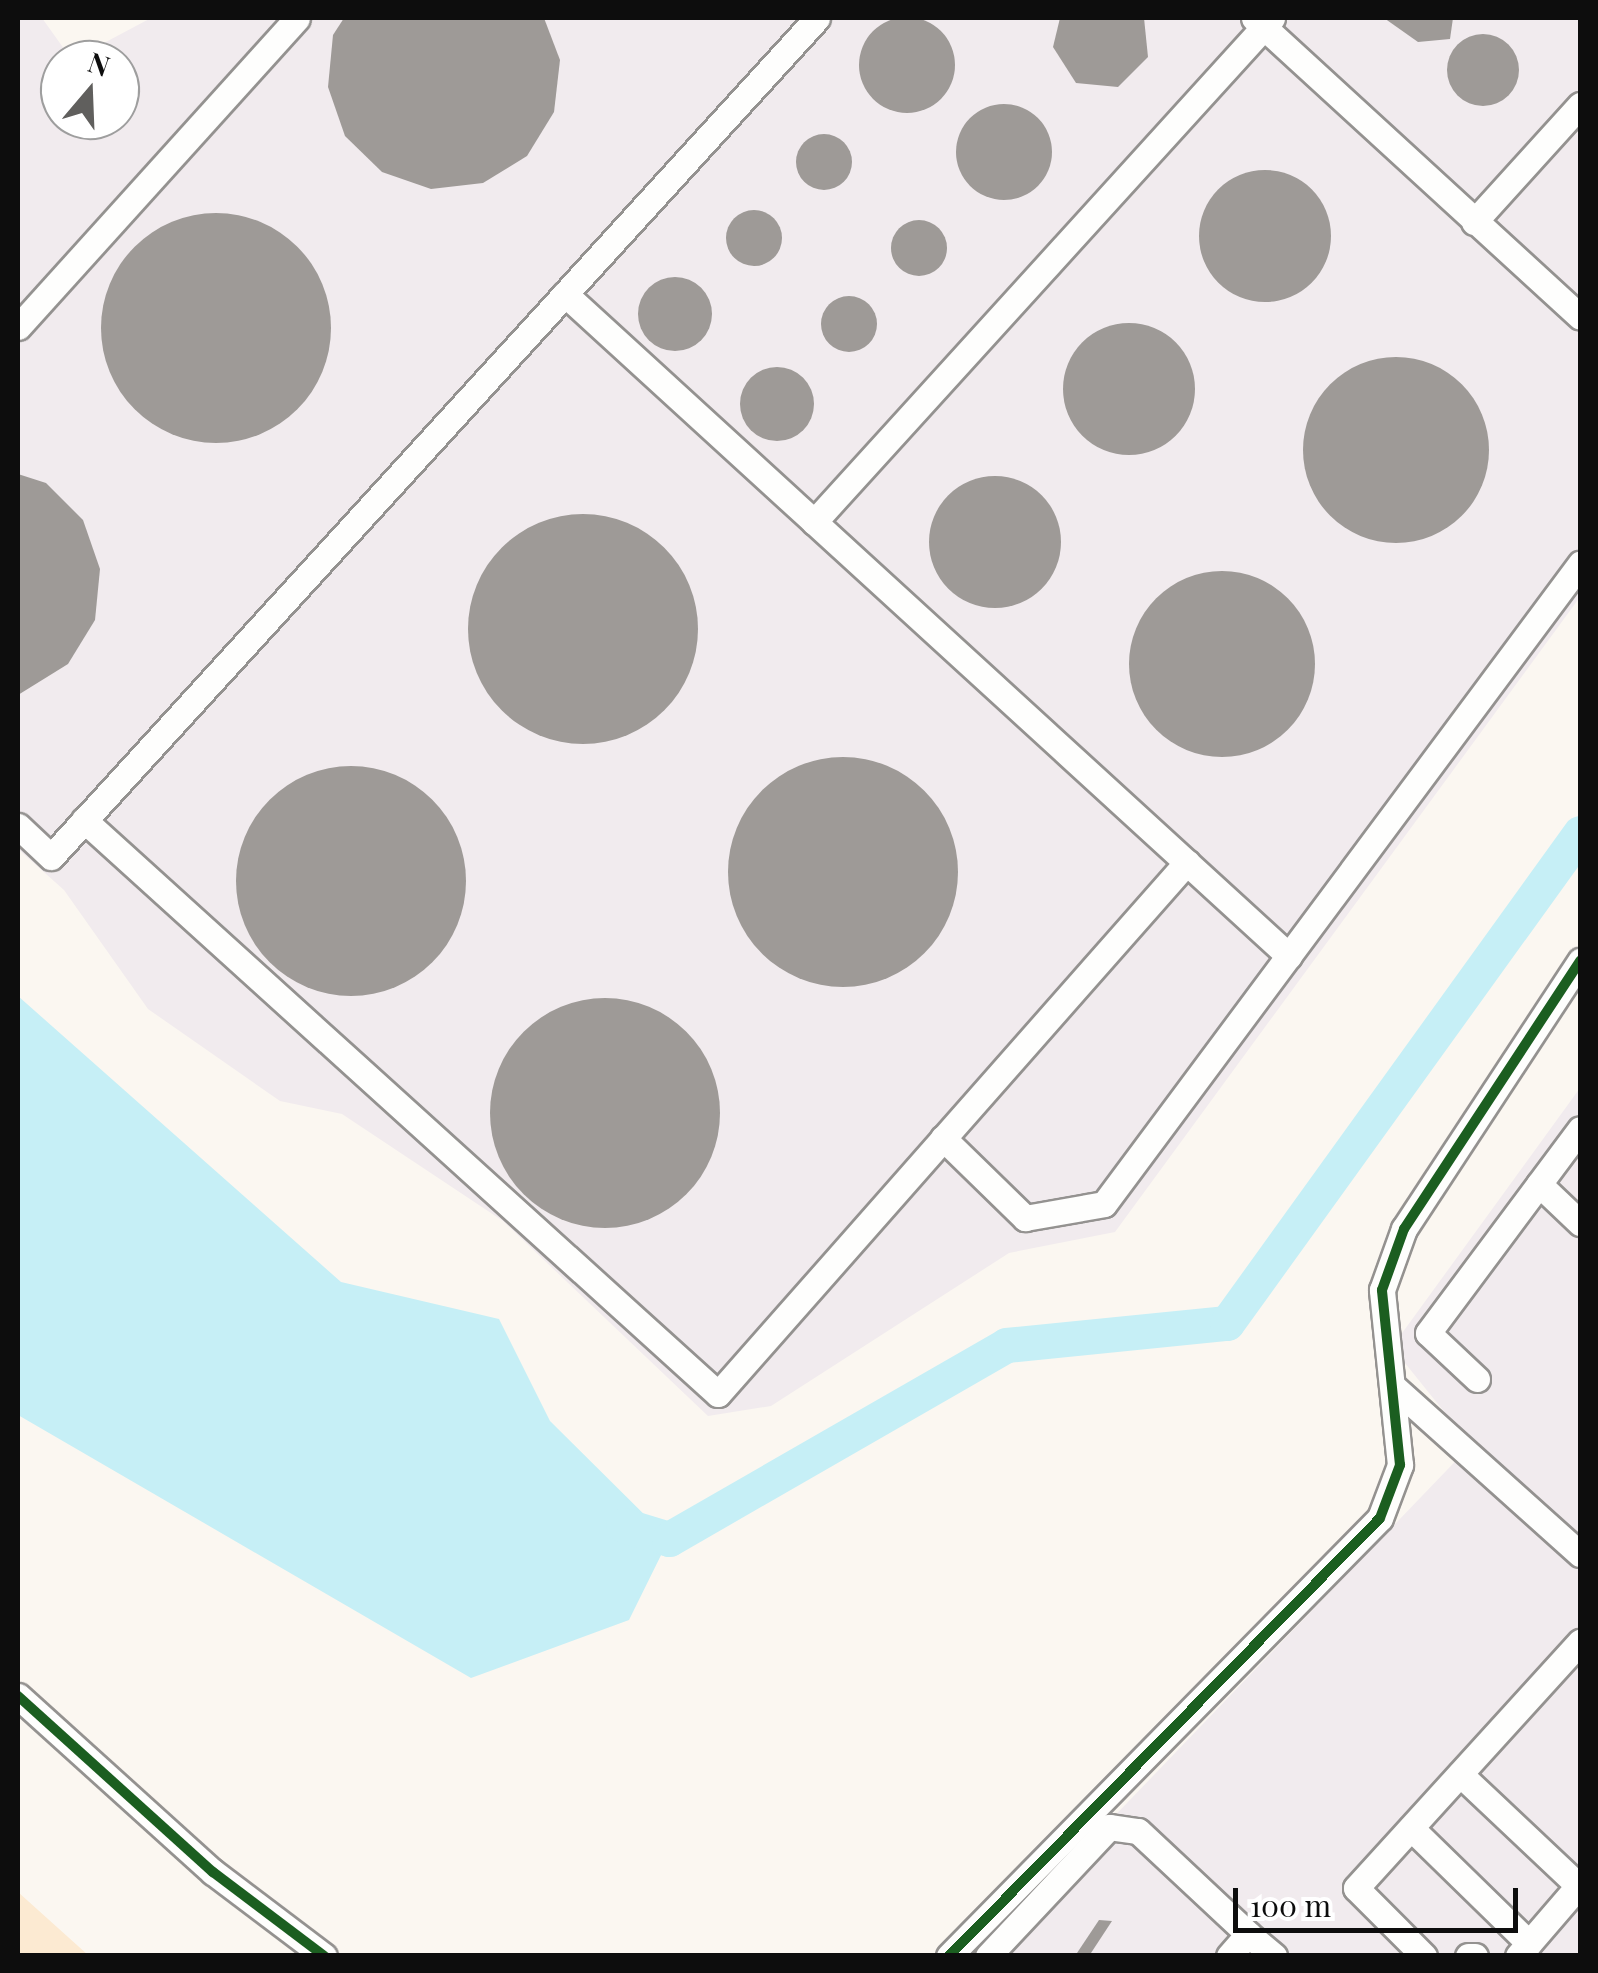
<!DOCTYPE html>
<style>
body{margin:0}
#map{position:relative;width:1598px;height:1973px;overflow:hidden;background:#fbf7f1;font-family:"Playfair Display",serif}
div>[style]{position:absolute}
.industrial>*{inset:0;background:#f1ebee}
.sand>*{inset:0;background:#fcead2}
.water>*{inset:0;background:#c6eff6}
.river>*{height:35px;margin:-17.5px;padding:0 17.5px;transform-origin:17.5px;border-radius:17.5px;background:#c6eff6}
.building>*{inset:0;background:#9e9a97}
.round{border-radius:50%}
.roads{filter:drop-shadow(2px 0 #949290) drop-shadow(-2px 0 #949290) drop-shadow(0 2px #949290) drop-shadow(0 -2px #949290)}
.minor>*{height:25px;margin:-12.5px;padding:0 12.5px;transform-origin:12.5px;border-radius:12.5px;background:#fefefd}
.cycleway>*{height:10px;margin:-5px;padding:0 5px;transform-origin:5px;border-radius:5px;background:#1b5e20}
span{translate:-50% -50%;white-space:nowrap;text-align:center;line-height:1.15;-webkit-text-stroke:10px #fff;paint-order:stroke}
.frame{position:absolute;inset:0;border:20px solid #0d0d0d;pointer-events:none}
.north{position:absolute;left:40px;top:40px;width:100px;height:100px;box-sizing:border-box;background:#fff;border:2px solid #9e9e9e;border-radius:50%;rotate:19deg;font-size:28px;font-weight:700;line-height:40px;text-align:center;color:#0d0d0d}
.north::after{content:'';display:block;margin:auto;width:35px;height:45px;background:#605f5d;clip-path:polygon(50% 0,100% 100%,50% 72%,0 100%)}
.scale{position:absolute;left:1233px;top:1888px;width:285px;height:45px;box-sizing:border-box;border:5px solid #0d0d0d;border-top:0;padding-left:12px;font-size:30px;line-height:35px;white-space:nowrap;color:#0d0d0d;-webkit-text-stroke:8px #fff;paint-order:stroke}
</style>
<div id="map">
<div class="industrial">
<i style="clip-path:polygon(evenodd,18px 18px,42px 18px,72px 60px,151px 18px,1580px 18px,1580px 597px,1115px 1232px,1009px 1253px,771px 1406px,708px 1416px,503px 1221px,342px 1114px,280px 1101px,148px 1009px,64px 890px,18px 849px,18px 18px,60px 60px,120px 60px,120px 120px,60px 120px,60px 60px)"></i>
<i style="clip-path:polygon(1580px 1088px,1580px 1955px,980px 1956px,1471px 1445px,1392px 1347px)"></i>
</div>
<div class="sand">
<i style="clip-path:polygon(18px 1892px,88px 1955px,18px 1955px)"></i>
</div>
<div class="water">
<i style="clip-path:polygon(18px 996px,341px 1282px,499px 1319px,550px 1421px,669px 1539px,629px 1620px,471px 1678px,18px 1415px)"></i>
</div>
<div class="river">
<i style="left:623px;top:1525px;width:48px;rotate:16.9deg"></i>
<i style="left:669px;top:1539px;width:389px;rotate:-29.9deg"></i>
<i style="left:1006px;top:1345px;width:222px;rotate:-5.7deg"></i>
<i style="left:1227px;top:1323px;width:604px;rotate:-54.23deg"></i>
</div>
<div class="building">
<i class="round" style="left:859px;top:17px;width:96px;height:96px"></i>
<i style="clip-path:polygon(344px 18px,544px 18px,560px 60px,554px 112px,527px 156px,483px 183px,431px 189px,382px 172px,345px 136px,328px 87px,333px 35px)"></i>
<i style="clip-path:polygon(1060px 18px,1144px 18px,1148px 57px,1118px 87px,1076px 83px,1053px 47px)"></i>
<i style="clip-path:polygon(1384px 18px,1453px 18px,1450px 39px,1418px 42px)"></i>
<i class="round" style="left:1447px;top:34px;width:72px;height:72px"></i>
<i class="round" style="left:956px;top:104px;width:96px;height:96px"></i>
<i class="round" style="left:796px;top:134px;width:56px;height:56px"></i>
<i class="round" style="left:1199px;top:170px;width:132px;height:132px"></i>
<i class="round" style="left:726px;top:210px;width:56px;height:56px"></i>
<i class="round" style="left:101px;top:213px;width:230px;height:230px"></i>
<i class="round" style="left:891px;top:220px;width:56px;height:56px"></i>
<i class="round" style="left:638px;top:277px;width:74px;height:74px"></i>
<i class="round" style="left:821px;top:296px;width:56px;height:56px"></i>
<i class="round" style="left:1063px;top:323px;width:132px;height:132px"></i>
<i class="round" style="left:1303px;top:357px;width:186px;height:186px"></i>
<i class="round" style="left:740px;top:367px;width:74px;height:74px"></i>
<i style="clip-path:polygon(18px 474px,46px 483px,83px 520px,100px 569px,95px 620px,68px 664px,18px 695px)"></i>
<i class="round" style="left:929px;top:476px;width:132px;height:132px"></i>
<i class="round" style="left:468px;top:514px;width:230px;height:230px"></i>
<i class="round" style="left:1129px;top:571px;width:186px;height:186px"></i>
<i class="round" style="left:728px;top:757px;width:230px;height:230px"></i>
<i class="round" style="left:236px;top:766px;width:230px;height:230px"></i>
<i class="round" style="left:490px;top:998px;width:230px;height:230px"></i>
<i style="clip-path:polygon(1099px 1920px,1112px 1921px,1089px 1956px,1075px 1956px)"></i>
</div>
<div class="roads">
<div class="minor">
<i style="left:1254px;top:18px;width:442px;rotate:42.5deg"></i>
<i style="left:1474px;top:222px;width:158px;rotate:-47.8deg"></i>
<i style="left:565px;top:294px;width:981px;rotate:42.44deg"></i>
<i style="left:18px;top:327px;width:416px;rotate:-47.9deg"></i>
<i style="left:814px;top:522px;width:681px;rotate:-47.74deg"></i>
<i style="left:84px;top:820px;width:855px;rotate:42.16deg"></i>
<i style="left:718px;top:1394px;width:709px;rotate:-48.6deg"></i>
<i style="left:18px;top:826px;width:45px;rotate:43.2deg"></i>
<i style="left:51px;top:857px;width:1136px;rotate:-47.6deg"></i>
<i style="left:943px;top:1138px;width:115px;rotate:44.3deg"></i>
<i style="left:1025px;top:1218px;width:80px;rotate:-10deg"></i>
<i style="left:1104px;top:1204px;width:798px;rotate:-53.36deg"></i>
<i style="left:1539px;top:1184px;width:57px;rotate:43.6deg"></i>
<i style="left:1477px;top:1379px;width:67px;rotate:-136.8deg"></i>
<i style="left:1428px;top:1333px;width:254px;rotate:-53.3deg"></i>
<i style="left:1396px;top:1389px;width:247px;rotate:41.9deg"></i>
<i style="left:18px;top:1696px;width:263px;rotate:42.1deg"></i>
<i style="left:213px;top:1872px;width:139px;rotate:37.1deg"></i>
<i style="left:1460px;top:1774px;width:163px;rotate:43.3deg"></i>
<i style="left:1411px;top:1828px;width:165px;rotate:44.3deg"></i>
<i style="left:949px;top:1956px;width:614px;rotate:-45.46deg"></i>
<i style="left:1380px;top:1518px;width:57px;rotate:-69.3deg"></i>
<i style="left:1400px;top:1465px;width:176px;rotate:-95.9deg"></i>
<i style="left:1382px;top:1290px;width:65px;rotate:-70.2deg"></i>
<i style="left:1404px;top:1229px;width:321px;rotate:-56.7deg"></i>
<i style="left:988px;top:1956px;width:177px;rotate:-46.8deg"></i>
<i style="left:1109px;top:1827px;width:29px;rotate:8deg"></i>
<i style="left:1138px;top:1831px;width:151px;rotate:43.1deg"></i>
<i style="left:1229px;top:1956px;width:29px;rotate:-49deg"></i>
<i style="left:1248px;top:1934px;width:34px;rotate:40deg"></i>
<i style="left:1424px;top:1956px;width:96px;rotate:-135deg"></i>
<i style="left:1356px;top:1888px;width:333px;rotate:-47.7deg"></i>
<i style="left:1468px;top:1956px;width:7px"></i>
<i style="left:1518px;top:1956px;width:95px;rotate:-49.3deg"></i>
</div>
</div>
<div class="cycleway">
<i style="left:18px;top:1696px;width:263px;rotate:42.1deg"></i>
<i style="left:213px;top:1872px;width:139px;rotate:37.1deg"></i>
<i style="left:949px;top:1956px;width:614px;rotate:-45.46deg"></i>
<i style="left:1380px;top:1518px;width:57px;rotate:-69.3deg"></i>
<i style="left:1400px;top:1465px;width:176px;rotate:-95.9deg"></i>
<i style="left:1382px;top:1290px;width:65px;rotate:-70.2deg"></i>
<i style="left:1404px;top:1229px;width:321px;rotate:-56.7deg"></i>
</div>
<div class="frame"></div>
<div class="north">N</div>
<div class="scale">100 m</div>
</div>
